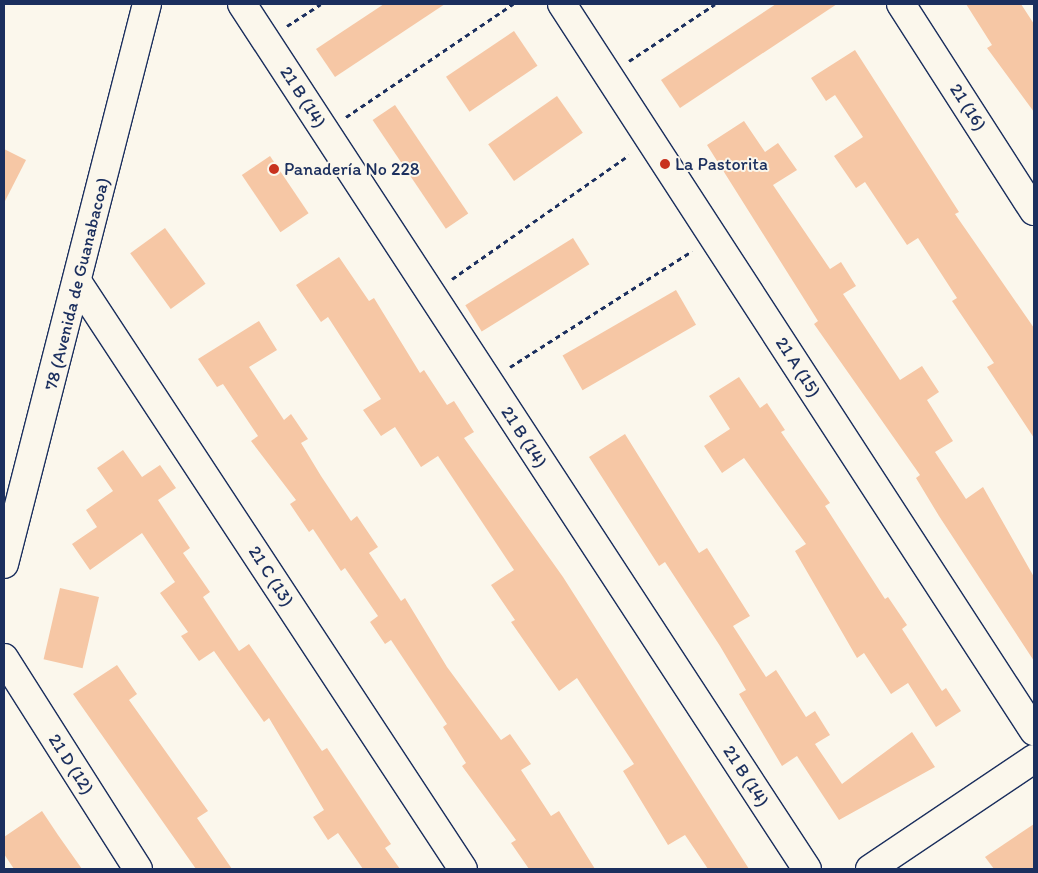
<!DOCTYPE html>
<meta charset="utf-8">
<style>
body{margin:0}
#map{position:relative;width:1038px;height:873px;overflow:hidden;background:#fbf7ec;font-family:Itim,sans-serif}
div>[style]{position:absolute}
.building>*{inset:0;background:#f6c7a5;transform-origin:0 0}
.path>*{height:3px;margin-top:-1.5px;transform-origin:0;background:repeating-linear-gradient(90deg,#1b2f5e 0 5px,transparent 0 9px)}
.roads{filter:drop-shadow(1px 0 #1b2f5e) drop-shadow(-1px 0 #1b2f5e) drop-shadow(0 1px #1b2f5e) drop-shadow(0 -1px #1b2f5e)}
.minor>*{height:28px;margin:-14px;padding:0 14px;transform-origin:14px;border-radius:14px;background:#fbf7ec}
.dots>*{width:14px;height:14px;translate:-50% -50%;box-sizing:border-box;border:2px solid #fbf7ec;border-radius:50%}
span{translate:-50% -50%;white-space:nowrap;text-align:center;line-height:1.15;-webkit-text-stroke:4px #fbf7ec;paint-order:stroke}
.street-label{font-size:18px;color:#1b2f5e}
.poi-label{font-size:18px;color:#1b2f5e}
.left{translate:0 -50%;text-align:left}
.frame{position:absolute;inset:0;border:5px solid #1b2f5e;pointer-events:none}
</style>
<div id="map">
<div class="building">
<i style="clip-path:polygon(384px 4px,445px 4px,335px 77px,316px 49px)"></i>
<i style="clip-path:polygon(776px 4px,837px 4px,680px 108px,661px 80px)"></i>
<i style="clip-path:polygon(966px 4px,1021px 4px,1034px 24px,1034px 112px,987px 48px,992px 45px)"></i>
<i style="left:514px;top:31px;width:42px;height:82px;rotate:56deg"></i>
<i style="clip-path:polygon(855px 50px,959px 212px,955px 214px,1034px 328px,1034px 438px,987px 367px,994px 363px,952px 301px,957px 298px,918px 238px,907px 245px,865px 182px,856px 188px,834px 156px,863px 137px,835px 95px,826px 101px,811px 78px)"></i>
<i style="left:557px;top:96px;width:45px;height:84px;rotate:55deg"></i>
<i style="left:395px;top:105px;width:131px;height:27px;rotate:56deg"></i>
<i style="clip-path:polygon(744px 121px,765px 152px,778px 143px,797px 170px,773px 185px,830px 269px,841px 262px,856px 286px,843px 294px,900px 380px,922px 366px,939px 392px,927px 400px,953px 441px,935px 452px,966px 499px,983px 487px,1034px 577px,1034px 661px,939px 516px,916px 478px,920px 475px,814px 324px,818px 321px,707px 145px)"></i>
<i style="clip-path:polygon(4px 149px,26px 160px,4px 203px)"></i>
<i style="left:270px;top:156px;width:69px;height:34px;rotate:56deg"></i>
<i style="left:165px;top:228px;width:69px;height:43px;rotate:54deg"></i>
<i style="left:573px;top:238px;width:31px;height:127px;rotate:58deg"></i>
<i style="clip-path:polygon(339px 257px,369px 301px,374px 298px,420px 373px,424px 370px,447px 405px,454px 401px,474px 432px,464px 438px,563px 577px,749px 869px,708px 869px,685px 835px,668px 845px,623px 771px,634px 764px,577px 678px,559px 691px,511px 622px,515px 620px,491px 585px,514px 570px,438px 456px,421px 467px,395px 427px,381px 436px,363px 410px,381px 399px,328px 317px,321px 322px,296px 285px)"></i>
<i style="left:676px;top:290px;width:40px;height:131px;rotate:60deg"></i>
<i style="clip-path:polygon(259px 321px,277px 350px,249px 367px,284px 420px,291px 414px,308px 439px,301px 443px,321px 476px,351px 521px,357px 516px,378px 547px,369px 553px,401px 601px,405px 598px,447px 667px,501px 740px,510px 734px,531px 764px,521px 770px,551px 816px,559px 811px,595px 869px,529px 869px,511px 843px,516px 840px,462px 766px,466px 763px,443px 727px,447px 724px,391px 640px,385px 644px,370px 622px,378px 616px,345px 568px,341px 571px,313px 529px,309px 532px,290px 504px,296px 500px,251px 441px,258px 436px,223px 384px,217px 387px,198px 359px)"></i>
<i style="clip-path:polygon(739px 377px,760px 408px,767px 403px,785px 430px,781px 432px,830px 503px,825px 506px,885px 599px,888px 597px,907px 625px,902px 629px,942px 691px,946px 688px,961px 711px,936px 727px,908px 683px,891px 694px,864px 653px,857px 658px,795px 551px,806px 544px,744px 458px,722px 473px,704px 446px,730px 429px,709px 396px)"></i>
<i style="clip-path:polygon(625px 434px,699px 553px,707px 548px,750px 616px,733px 626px,766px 677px,776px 670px,806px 717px,815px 711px,830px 735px,815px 744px,842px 784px,912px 732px,935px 767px,839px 820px,797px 756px,782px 766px,739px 694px,746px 690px,720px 646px,665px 562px,659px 566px,589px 457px)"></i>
<i style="clip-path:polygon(123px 450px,142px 477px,160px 465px,176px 488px,158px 500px,190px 548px,183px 553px,210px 592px,203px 597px,239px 651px,249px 644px,322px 751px,327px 748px,391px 844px,385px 848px,400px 869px,363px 869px,338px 833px,328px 840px,313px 817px,324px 810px,269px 718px,264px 722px,214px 651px,199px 661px,181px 636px,188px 632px,160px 593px,175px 582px,142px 533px,90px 570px,72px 544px,97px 527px,86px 510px,113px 491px,97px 468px)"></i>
<i style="left:60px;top:588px;width:40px;height:73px;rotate:13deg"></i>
<i style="clip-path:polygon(117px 665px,137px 694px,129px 700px,208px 811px,197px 818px,232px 869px,196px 869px,73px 694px)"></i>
<i style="clip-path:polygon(42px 811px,58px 835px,82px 869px,14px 869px,4px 854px,4px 837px)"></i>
<i style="clip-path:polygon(1034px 824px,1034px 869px,994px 869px,985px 857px)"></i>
</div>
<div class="path">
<i style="left:287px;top:26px;width:40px;rotate:-32.9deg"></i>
<i style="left:629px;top:61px;width:103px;rotate:-33.5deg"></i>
<i style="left:346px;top:117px;width:202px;rotate:-34.1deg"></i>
<i style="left:452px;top:279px;width:216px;rotate:-35deg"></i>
<i style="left:510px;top:367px;width:216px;rotate:-32.5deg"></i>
</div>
<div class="roads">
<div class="minor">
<i style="left:242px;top:4px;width:1033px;rotate:56.85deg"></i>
<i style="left:562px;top:4px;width:867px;rotate:57.01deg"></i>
<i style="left:901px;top:4px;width:246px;rotate:57.3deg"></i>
<i style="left:78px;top:283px;width:701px;rotate:56.7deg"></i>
<i style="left:4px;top:564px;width:578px;rotate:-75.68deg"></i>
<i style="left:4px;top:658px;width:250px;rotate:57.6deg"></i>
<i style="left:870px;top:869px;width:197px;rotate:-33.9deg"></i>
</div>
</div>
<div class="dots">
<i style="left:665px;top:164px;background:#c8321e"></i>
<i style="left:274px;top:169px;background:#c8321e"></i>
</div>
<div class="street-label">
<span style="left:303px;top:97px;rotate:57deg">21 B (14)</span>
<span style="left:968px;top:107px;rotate:57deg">21 (16)</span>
<span style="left:77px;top:284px;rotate:-76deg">78 (Avenida de Guanabacoa)</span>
<span style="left:798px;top:367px;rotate:57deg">21 A (15)</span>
<span style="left:524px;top:437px;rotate:57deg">21 B (14)</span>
<span style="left:271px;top:576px;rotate:57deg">21 C (13)</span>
<span style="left:71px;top:764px;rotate:57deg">21 D (12)</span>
<span style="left:746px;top:776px;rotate:57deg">21 B (14)</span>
</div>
<div class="poi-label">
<span class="left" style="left:675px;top:164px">La Pastorita</span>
<span class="left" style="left:284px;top:169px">Panadería No 228</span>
</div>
<div class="frame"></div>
</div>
